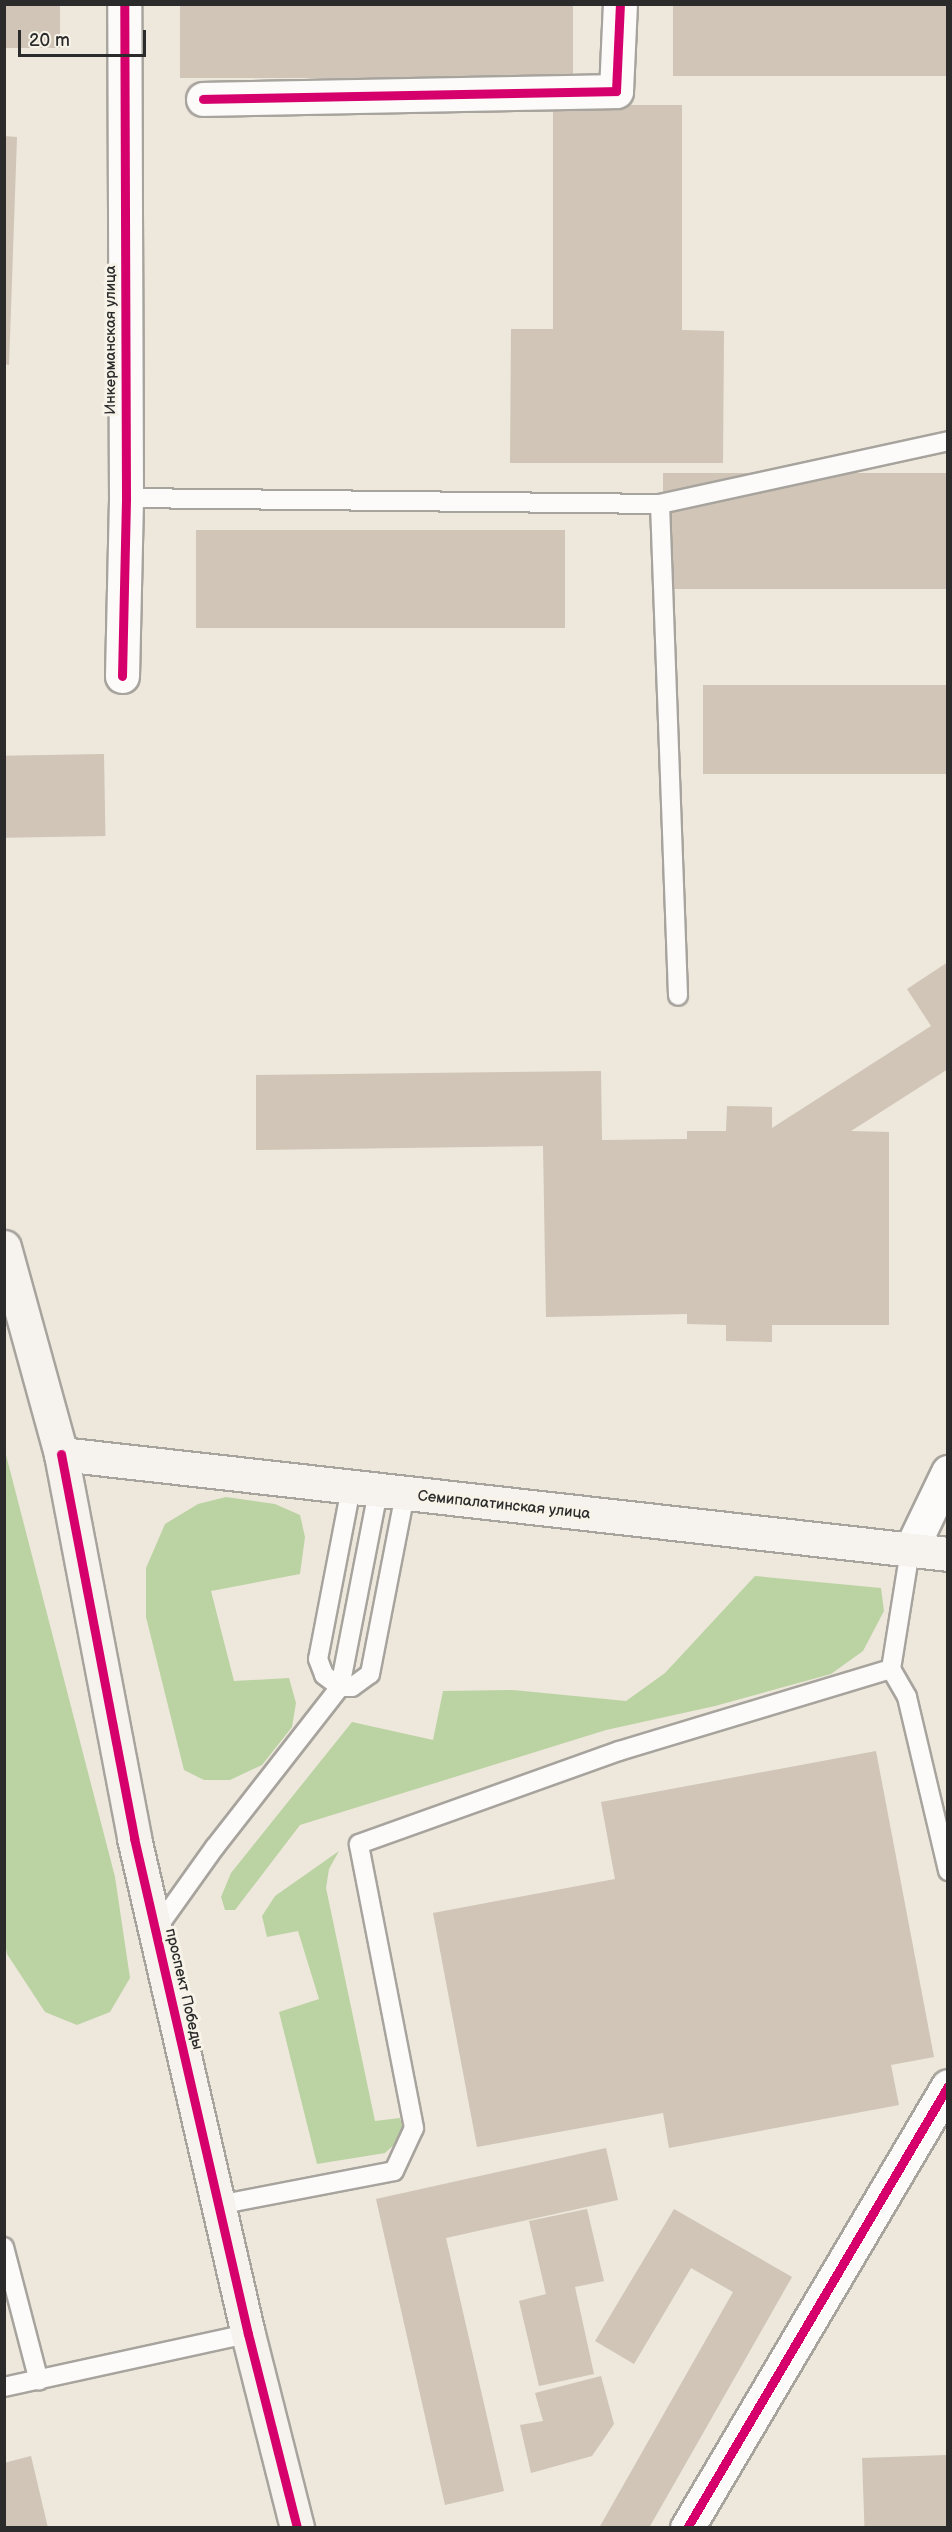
<!DOCTYPE html>
<meta charset="utf-8">
<style>
body{margin:0}
#map{position:relative;width:952px;height:2532px;overflow:hidden;background:#ede7dc;font-family:"Balsamiq Sans",sans-serif}
div>[style]{position:absolute}
.green>*{inset:0;background:#bbd3a2}
.building>*{inset:0;background:#d0c5b6;transform-origin:0 0}
.roads{filter:drop-shadow(2px 0 #a7a39d) drop-shadow(-2px 0 #a7a39d) drop-shadow(0 2px #a7a39d) drop-shadow(0 -2px #a7a39d)}
.lane>*{height:18px;margin:-9px;padding:0 9px;transform-origin:9px;border-radius:9px;background:#fcfbfa}
.street>*{height:33px;margin:-16.5px;padding:0 16.5px;transform-origin:16.5px;border-radius:16.5px;background:#fcfbfa}
.secondary>*{height:33px;margin:-16.5px;padding:0 16.5px;transform-origin:16.5px;border-radius:16.5px;background:#f6f3ef}
.cycleway>*{height:9px;margin:-4.5px;padding:0 4.5px;transform-origin:4.5px;border-radius:4.5px;background:#d6006c}
span{translate:-50% -50%;white-space:nowrap;text-align:center;line-height:1.15;-webkit-text-stroke:6px #f7f3e8;paint-order:stroke}
.street-label{font-size:15px;color:#2b2b2b}
.frame{position:absolute;inset:0;border:6px solid #2b2b2b;pointer-events:none}
.scale{position:absolute;left:18px;top:30px;width:128px;height:27px;box-sizing:border-box;border:3px solid #2b2b2b;border-top:0;padding-left:8px;font-size:18px;line-height:21px;white-space:nowrap;color:#2b2b2b;-webkit-text-stroke:4px #f7f3e8;paint-order:stroke}
</style>
<div id="map">
<div class="green">
<i style="clip-path:polygon(5px 1451px,115px 1877px,130px 1978px,110px 2012px,77px 2025px,45px 2012px,7px 1954px,5px 1943px)"></i>
<i style="clip-path:polygon(226px 1497px,275px 1504px,300px 1515px,305px 1537px,300px 1574px,211px 1591px,234px 1681px,289px 1678px,296px 1703px,292px 1727px,262px 1765px,230px 1780px,204px 1780px,184px 1770px,146px 1617px,146px 1568px,165px 1524px,198px 1504px)"></i>
<i style="clip-path:polygon(755px 1576px,881px 1588px,884px 1611px,863px 1651px,831px 1674px,715px 1706px,606px 1730px,300px 1825px,235px 1910px,225px 1910px,221px 1897px,231px 1873px,352px 1722px,433px 1740px,443px 1691px,513px 1690px,626px 1701px,665px 1673px)"></i>
<i style="clip-path:polygon(339px 1851px,329px 1869px,326px 1888px,375px 2121px,400px 2118px,403px 2129px,397px 2142px,385px 2153px,317px 2164px,279px 2012px,319px 1999px,298px 1931px,267px 1937px,262px 1916px,275px 1896px)"></i>
</div>
<div class="building">
<i style="left:4px;top:4px;width:56px;height:44px"></i>
<i style="left:180px;top:4px;width:393px;height:74px"></i>
<i style="left:673px;top:4px;width:275px;height:72px"></i>
<i style="clip-path:polygon(553px 105px,682px 105px,682px 330px,724px 331px,723px 463px,510px 463px,511px 329px,553px 329px)"></i>
<i style="clip-path:polygon(4px 136px,17px 137px,9px 365px,4px 364px)"></i>
<i style="left:948px;top:473px;width:116px;height:285px;rotate:90deg"></i>
<i style="left:196px;top:530px;width:369px;height:98px"></i>
<i style="left:948px;top:685px;width:89px;height:245px;rotate:90deg"></i>
<i style="left:104px;top:754px;width:82px;height:100px;rotate:89deg"></i>
<i style="clip-path:polygon(948px 962px,948px 1069px,851px 1131px,889px 1132px,889px 1325px,772px 1325px,772px 1342px,726px 1341px,726px 1325px,687px 1324px,687px 1314px,546px 1317px,543px 1146px,256px 1150px,256px 1075px,601px 1071px,602px 1140px,687px 1139px,687px 1131px,726px 1131px,727px 1106px,772px 1107px,772px 1128px,931px 1026px,907px 989px)"></i>
<i style="clip-path:polygon(876px 1751px,934px 2057px,891px 2065px,899px 2105px,669px 2148px,663px 2113px,477px 2147px,433px 1913px,615px 1879px,601px 1802px)"></i>
<i style="clip-path:polygon(606px 2148px,618px 2200px,446px 2238px,504px 2491px,445px 2505px,376px 2199px)"></i>
<i style="clip-path:polygon(587px 2209px,604px 2281px,575px 2287px,594px 2374px,539px 2386px,519px 2301px,546px 2294px,529px 2221px)"></i>
<i style="clip-path:polygon(674px 2209px,792px 2277px,649px 2528px,599px 2528px,733px 2292px,691px 2268px,634px 2364px,595px 2341px)"></i>
<i style="clip-path:polygon(601px 2376px,614px 2424px,592px 2456px,531px 2473px,520px 2425px,543px 2421px,535px 2393px)"></i>
<i style="left:946px;top:2455px;width:73px;height:84px;rotate:88deg"></i>
<i style="clip-path:polygon(31px 2456px,48px 2528px,4px 2528px,4px 2463px)"></i>
</div>
<div class="roads">
<div class="lane">
<i style="left:126px;top:498px;width:534px;rotate:0.64deg"></i>
<i style="left:660px;top:504px;width:295px;rotate:-12.3deg"></i>
<i style="left:660px;top:504px;width:492px;rotate:87.9deg"></i>
<i style="left:351px;top:1488px;width:174px;rotate:100.9deg"></i>
<i style="left:318px;top:1659px;width:17px;rotate:69deg"></i>
<i style="left:324px;top:1675px;width:20px;rotate:37deg"></i>
<i style="left:340px;top:1687px;width:200px;rotate:-79deg"></i>
<i style="left:891px;top:1669px;width:32px;rotate:60deg"></i>
<i style="left:907px;top:1697px;width:179px;rotate:76.7deg"></i>
<i style="left:155px;top:1931px;width:103px;rotate:-54.5deg"></i>
<i style="left:215px;top:1847px;width:203px;rotate:-52deg"></i>
<i style="left:340px;top:1687px;width:12px"></i>
<i style="left:352px;top:1687px;width:22px;rotate:-36deg"></i>
<i style="left:370px;top:1674px;width:183px;rotate:-79deg"></i>
<i style="left:218px;top:2205px;width:179px;rotate:-10.9deg"></i>
<i style="left:394px;top:2171px;width:47px;rotate:-65.1deg"></i>
<i style="left:414px;top:2128px;width:289px;rotate:-101deg"></i>
<i style="left:359px;top:1844px;width:276px;rotate:-19.7deg"></i>
<i style="left:619px;top:1751px;width:284px;rotate:-16.8deg"></i>
<i style="left:891px;top:1669px;width:120px;rotate:-80.9deg"></i>
<i style="left:4px;top:2247px;width:138px;rotate:75.4deg"></i>
<i style="left:4px;top:2387px;width:250px;rotate:-12.3deg"></i>
</div>
<div class="street">
<i style="left:203px;top:99px;width:413px;rotate:-1.1deg"></i>
<i style="left:616px;top:91px;width:87px;rotate:-87.4deg"></i>
<i style="left:122px;top:676px;width:178px;rotate:-88.7deg"></i>
<i style="left:126px;top:498px;width:494px;rotate:-90.2deg"></i>
<i style="left:910px;top:1551px;width:88px;rotate:-64.3deg"></i>
<i style="left:687px;top:2528px;width:513px;rotate:-59.44deg"></i>
</div>
<div class="secondary">
<i style="left:4px;top:1247px;width:215px;rotate:74.6deg"></i>
<i style="left:61px;top:1454px;width:391px;rotate:79.2deg"></i>
<i style="left:134px;top:1838px;width:509px;rotate:77.06deg"></i>
<i style="left:248px;top:2334px;width:200px;rotate:75.8deg"></i>
<i style="left:61px;top:1454px;width:893px;rotate:6.43deg"></i>
</div>
</div>
<div class="cycleway">
<i style="left:203px;top:99px;width:413px;rotate:-1.1deg"></i>
<i style="left:616px;top:91px;width:87px;rotate:-87.4deg"></i>
<i style="left:122px;top:676px;width:178px;rotate:-88.7deg"></i>
<i style="left:126px;top:498px;width:494px;rotate:-90.2deg"></i>
<i style="left:61px;top:1454px;width:391px;rotate:79.2deg"></i>
<i style="left:134px;top:1838px;width:509px;rotate:77.06deg"></i>
<i style="left:248px;top:2334px;width:200px;rotate:75.8deg"></i>
<i style="left:687px;top:2528px;width:513px;rotate:-59.44deg"></i>
</div>
<div class="street-label">
<span style="left:111px;top:340px;rotate:-90deg">Инкерманская улица</span>
<span style="left:504px;top:1505px;rotate:6deg">Семипалатинская улица</span>
<span style="left:184px;top:1989px;rotate:77deg">проспект Победы</span>
</div>
<div class="frame"></div>
<div class="scale">20 m</div>
</div>
